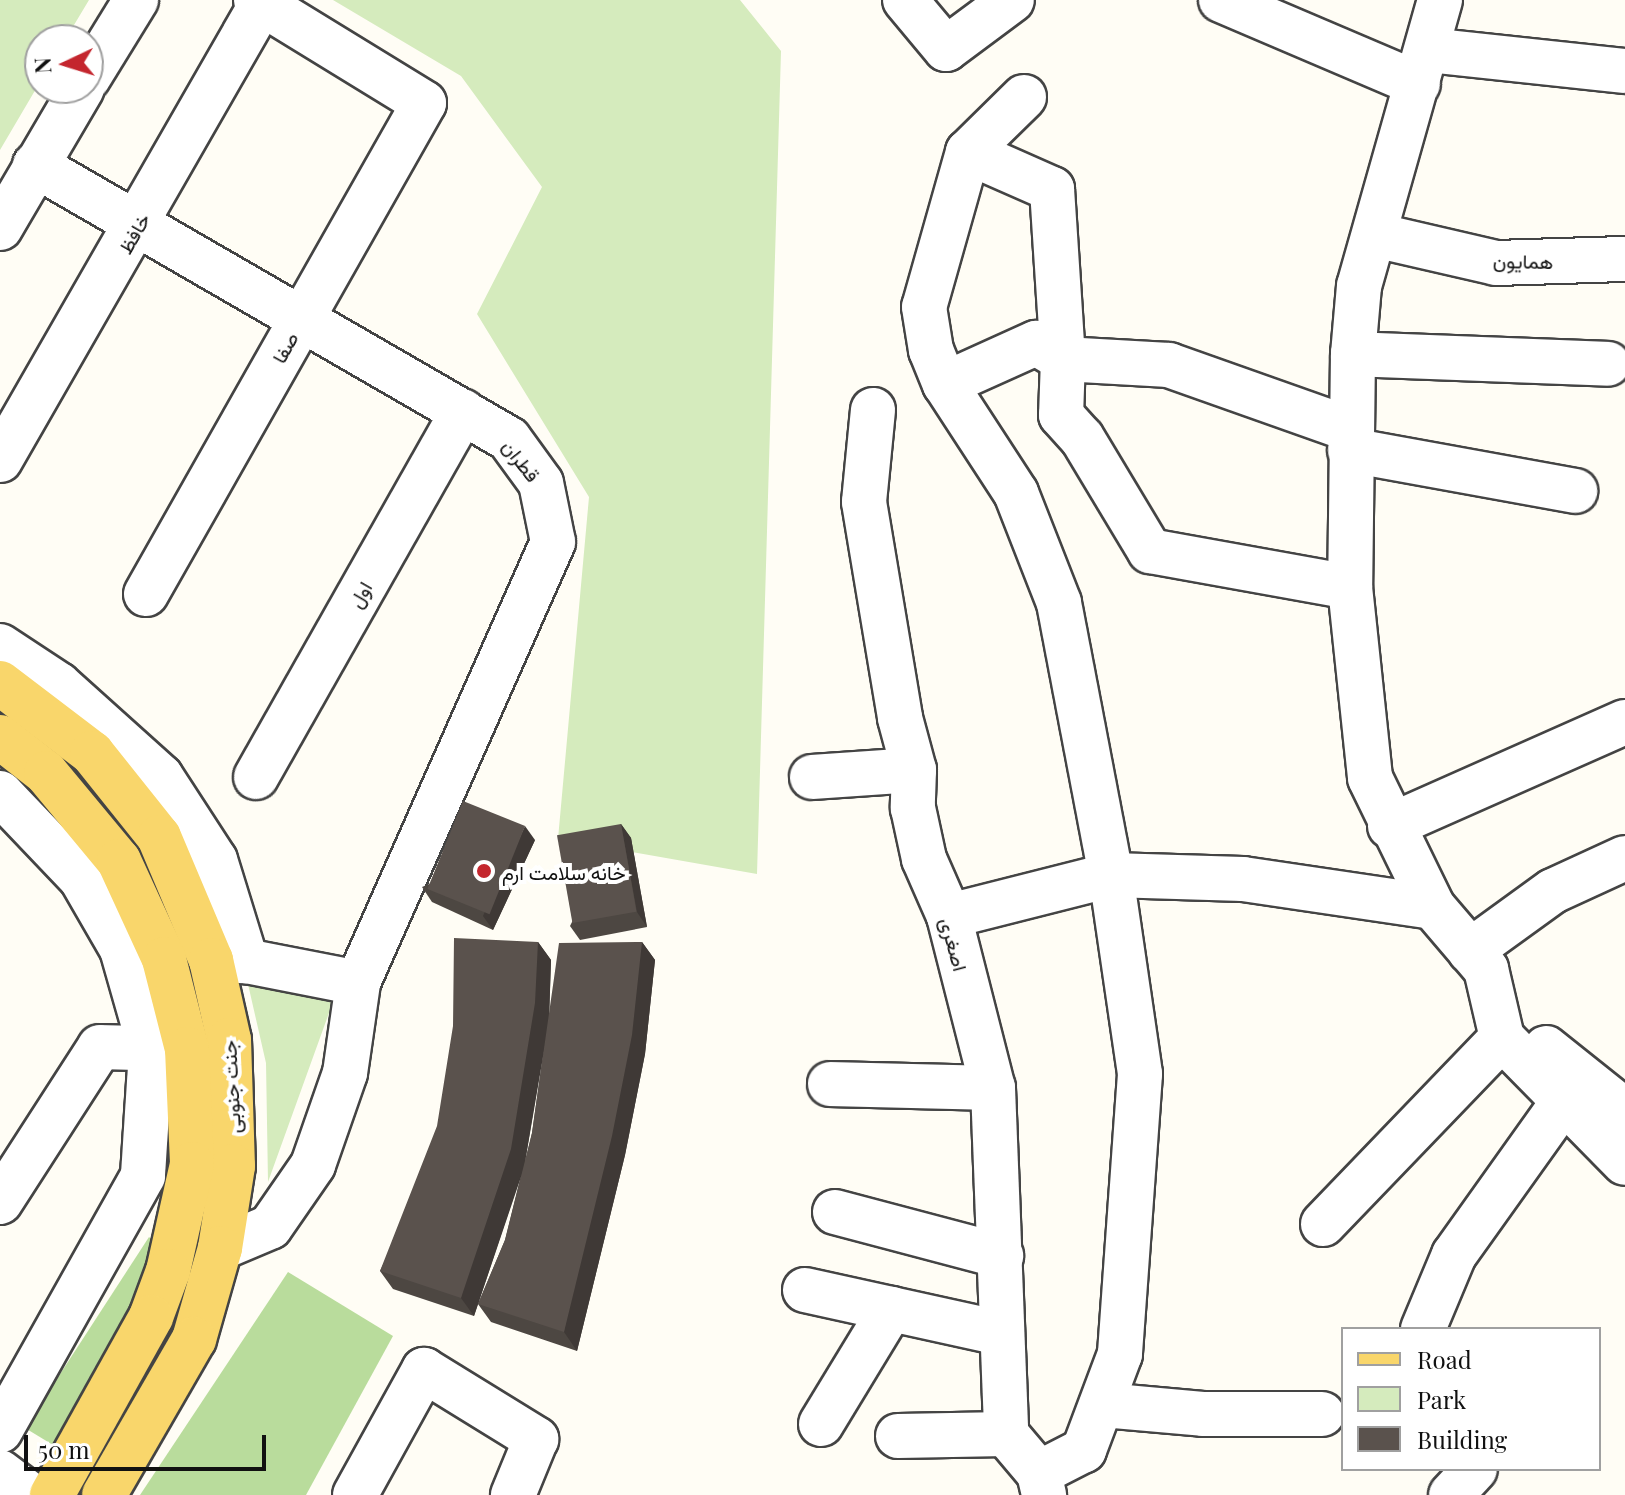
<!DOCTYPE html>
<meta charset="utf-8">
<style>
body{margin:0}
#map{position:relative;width:1625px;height:1495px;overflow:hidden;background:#fffdf5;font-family:"Playfair Display",Vazirmatn,serif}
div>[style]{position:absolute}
.green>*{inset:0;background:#d5ebbd}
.forest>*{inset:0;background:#b9dc9c}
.roads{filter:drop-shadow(2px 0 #444) drop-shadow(-2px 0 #444) drop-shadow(0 2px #444) drop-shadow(0 -2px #444)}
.minor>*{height:44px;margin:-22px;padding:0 22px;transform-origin:22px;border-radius:22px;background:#fff}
.major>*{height:44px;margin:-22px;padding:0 22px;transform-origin:22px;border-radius:22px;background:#f9d66b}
.wall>*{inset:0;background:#4d4742}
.shaded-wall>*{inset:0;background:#3f3936}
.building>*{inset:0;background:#5a524d;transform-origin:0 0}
.dots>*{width:22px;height:22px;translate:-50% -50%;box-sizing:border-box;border:4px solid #fff;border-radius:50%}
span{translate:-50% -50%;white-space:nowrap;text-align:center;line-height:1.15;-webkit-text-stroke:8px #fff;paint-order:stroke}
.street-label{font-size:20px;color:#111}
.poi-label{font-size:20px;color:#111}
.left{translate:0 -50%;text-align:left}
.legend{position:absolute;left:1341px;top:1327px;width:260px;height:144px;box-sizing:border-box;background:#fff;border:2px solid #a0a0a0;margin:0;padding:10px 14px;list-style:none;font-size:24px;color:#111}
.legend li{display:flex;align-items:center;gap:16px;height:40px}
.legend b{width:40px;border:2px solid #a0a0a0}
.north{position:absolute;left:24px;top:24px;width:80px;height:80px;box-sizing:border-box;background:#fff;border:2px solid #a0a0a0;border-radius:50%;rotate:266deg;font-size:22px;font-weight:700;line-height:32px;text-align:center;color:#111}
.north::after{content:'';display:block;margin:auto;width:28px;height:36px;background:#c4262e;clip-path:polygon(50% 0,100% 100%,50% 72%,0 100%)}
.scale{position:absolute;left:24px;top:1435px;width:242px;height:36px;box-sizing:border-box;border:4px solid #111;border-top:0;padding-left:10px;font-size:24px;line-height:28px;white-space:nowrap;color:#111;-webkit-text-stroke:6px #fff;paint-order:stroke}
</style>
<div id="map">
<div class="green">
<i style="clip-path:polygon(0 0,89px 0,65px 40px,40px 40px,40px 82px,0 150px)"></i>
<i style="clip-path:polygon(333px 0,740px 0,781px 51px,757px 874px,558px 839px,589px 497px,477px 314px,542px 187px,461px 76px)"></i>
<i style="clip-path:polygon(245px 971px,334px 999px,268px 1182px,266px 1063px)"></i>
</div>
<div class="forest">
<i style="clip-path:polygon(149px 1237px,160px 1247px,58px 1448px,25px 1428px)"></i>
<i style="clip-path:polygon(288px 1272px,393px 1336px,306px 1495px,140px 1495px)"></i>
</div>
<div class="roads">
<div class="minor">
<i style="left:905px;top:0;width:64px;rotate:50.1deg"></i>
<i style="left:946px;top:49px;width:82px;rotate:-36.6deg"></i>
<i style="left:1221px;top:0;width:214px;rotate:23.1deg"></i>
<i style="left:1440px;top:0;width:297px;rotate:105.8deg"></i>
<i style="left:1359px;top:286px;width:68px;rotate:95deg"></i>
<i style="left:1353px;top:354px;width:233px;rotate:90.7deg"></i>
<i style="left:1350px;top:587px;width:192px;rotate:84deg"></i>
<i style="left:1370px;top:778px;width:144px;rotate:64deg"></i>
<i style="left:1433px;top:907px;width:82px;rotate:49.5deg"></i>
<i style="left:1486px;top:969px;width:71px;rotate:76.9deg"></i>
<i style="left:1502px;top:1038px;width:175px;rotate:45.5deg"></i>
<i style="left:1428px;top:50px;width:198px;rotate:6.1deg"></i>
<i style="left:88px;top:78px;width:92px;rotate:-58.4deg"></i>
<i style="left:1024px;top:97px;width:78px;rotate:135.5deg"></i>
<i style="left:968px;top:152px;width:161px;rotate:105.8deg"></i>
<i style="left:924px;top:307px;width:44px;rotate:80.8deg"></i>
<i style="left:931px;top:350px;width:37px;rotate:68deg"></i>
<i style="left:945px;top:384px;width:130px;rotate:56.9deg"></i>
<i style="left:1016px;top:493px;width:118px;rotate:68.6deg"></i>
<i style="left:1059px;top:603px;width:277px;rotate:79.2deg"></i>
<i style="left:1111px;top:875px;width:201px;rotate:81.7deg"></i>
<i style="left:1140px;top:1074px;width:281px;rotate:94.1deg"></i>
<i style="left:1120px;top:1354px;width:103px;rotate:110.6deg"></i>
<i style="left:1084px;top:1450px;width:51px;rotate:152.9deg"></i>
<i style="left:968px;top:152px;width:92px;rotate:23.8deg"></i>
<i style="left:1052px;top:189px;width:170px;rotate:86.3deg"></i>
<i style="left:1063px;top:359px;width:56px;rotate:92deg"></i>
<i style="left:1061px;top:415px;width:31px;rotate:48deg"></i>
<i style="left:1082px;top:438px;width:132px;rotate:59deg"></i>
<i style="left:1150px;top:551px;width:203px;rotate:10.2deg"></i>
<i style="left:35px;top:165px;width:547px;rotate:30.03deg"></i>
<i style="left:509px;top:439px;width:54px;rotate:54deg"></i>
<i style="left:541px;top:483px;width:60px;rotate:78.5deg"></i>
<i style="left:553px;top:542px;width:482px;rotate:113.9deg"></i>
<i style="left:0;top:228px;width:162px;rotate:-59.6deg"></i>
<i style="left:1375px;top:235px;width:124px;rotate:13deg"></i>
<i style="left:1496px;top:263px;width:129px;rotate:-1.8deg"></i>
<i style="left:1353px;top:354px;width:255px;rotate:2.2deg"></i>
<i style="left:945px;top:384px;width:100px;rotate:-24.3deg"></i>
<i style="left:1036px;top:343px;width:31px;rotate:31deg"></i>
<i style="left:1063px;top:359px;width:106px;rotate:3.2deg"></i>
<i style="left:1169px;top:365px;width:192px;rotate:19.5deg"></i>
<i style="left:873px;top:410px;width:92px;rotate:95.6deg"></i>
<i style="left:864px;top:502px;width:219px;rotate:80.5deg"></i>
<i style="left:900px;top:718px;width:54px;rotate:74.9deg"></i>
<i style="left:914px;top:770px;width:38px;rotate:92deg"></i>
<i style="left:913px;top:808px;width:52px;rotate:77.8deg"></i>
<i style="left:924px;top:859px;width:62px;rotate:66.3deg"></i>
<i style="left:949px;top:916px;width:178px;rotate:75.7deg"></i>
<i style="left:993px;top:1088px;width:346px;rotate:87.8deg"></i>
<i style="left:1006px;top:1434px;width:51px;rotate:49.8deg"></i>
<i style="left:1039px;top:1473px;width:23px;rotate:77deg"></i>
<i style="left:1350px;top:450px;width:229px;rotate:10.3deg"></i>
<i style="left:0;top:460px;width:527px;rotate:-60.17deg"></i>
<i style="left:146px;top:594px;width:564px;rotate:-60.48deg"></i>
<i style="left:424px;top:103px;width:197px;rotate:-148.5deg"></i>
<i style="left:0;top:646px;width:71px;rotate:33.5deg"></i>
<i style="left:59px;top:685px;width:137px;rotate:42deg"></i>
<i style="left:161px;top:777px;width:99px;rotate:57deg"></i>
<i style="left:215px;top:860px;width:106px;rotate:72.9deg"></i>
<i style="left:256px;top:777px;width:420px;rotate:-60.5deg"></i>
<i style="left:812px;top:777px;width:102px;rotate:-3.9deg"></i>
<i style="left:0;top:793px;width:117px;rotate:46.4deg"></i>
<i style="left:81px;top:878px;width:82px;rotate:60deg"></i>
<i style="left:122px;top:949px;width:106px;rotate:74.1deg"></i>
<i style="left:151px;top:1051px;width:125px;rotate:93.7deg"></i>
<i style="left:143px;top:1176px;width:292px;rotate:119.3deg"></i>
<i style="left:1390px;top:826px;width:257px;rotate:-23.9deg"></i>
<i style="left:949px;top:916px;width:167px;rotate:-14.2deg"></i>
<i style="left:1111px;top:875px;width:132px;rotate:1.7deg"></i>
<i style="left:1243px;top:879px;width:192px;rotate:8.4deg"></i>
<i style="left:1470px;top:951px;width:102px;rotate:-35.9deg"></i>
<i style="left:1553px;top:891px;width:79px;rotate:-24.6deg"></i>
<i style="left:211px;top:960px;width:35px;rotate:2deg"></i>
<i style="left:246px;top:961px;width:114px;rotate:11.1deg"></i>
<i style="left:358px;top:983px;width:91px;rotate:98.2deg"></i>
<i style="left:345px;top:1073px;width:97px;rotate:109.2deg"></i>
<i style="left:313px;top:1165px;width:75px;rotate:124.7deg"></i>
<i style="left:270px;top:1227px;width:54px;rotate:157.2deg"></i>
<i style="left:1546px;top:1048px;width:101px;rotate:38.6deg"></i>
<i style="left:830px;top:1084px;width:163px;rotate:1.4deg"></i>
<i style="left:0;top:1202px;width:184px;rotate:-57.2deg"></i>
<i style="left:100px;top:1047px;width:76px;rotate:1.5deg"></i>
<i style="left:835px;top:1212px;width:172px;rotate:14.8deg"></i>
<i style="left:1323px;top:1224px;width:258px;rotate:-46.1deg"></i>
<i style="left:805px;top:1290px;width:200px;rotate:12.4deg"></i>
<i style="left:1423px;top:1329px;width:80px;rotate:-67.3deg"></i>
<i style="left:1454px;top:1255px;width:189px;rotate:-54.5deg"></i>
<i style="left:1103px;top:1405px;width:100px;rotate:5.1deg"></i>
<i style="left:1203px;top:1414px;width:119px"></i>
<i style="left:821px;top:1424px;width:135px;rotate:-58.7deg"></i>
<i style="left:898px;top:1436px;width:108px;rotate:-1.1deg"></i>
<i style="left:0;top:1472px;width:39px;rotate:37deg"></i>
<i style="left:355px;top:1495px;width:143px;rotate:-61.1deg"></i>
<i style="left:424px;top:1370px;width:132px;rotate:31.6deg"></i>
<i style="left:536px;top:1439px;width:61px;rotate:112.3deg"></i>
<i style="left:1451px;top:1495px;width:35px;rotate:-47deg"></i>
</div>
<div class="major">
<i style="left:0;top:683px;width:116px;rotate:37.3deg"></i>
<i style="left:92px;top:753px;width:107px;rotate:51.4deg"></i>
<i style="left:159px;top:837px;width:134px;rotate:67.1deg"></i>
<i style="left:211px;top:960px;width:82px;rotate:77.3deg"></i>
<i style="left:229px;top:1040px;width:126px;rotate:88.2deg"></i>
<i style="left:233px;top:1166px;width:83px;rotate:99deg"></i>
<i style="left:220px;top:1248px;width:95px;rotate:105.9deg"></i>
<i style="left:194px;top:1339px;width:180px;rotate:120deg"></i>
<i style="left:0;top:737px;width:58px;rotate:38deg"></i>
<i style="left:46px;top:773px;width:114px;rotate:50.3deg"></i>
<i style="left:119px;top:861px;width:108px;rotate:65.3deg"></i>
<i style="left:164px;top:959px;width:93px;rotate:75.7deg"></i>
<i style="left:187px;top:1049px;width:115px;rotate:87.5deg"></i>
<i style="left:192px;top:1164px;width:110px;rotate:102.6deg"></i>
<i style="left:168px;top:1271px;width:49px;rotate:110.3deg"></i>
<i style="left:151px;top:1317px;width:204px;rotate:119.1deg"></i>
</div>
</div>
<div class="wall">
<i style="clip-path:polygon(621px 824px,631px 838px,647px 927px,580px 940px,570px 926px)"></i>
<i style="clip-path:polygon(535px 840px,493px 930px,432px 902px,422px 887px)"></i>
<i style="clip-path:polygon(evenodd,538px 942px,551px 960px,549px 1017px,642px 942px,655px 960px,645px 1054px,625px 1155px,577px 1351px,491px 1322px,478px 1304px,505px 1240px,521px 1175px,474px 1316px,393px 1289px,380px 1271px,538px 942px,545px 1040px,532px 1133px,525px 1162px,545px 1040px)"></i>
</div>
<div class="shaded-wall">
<i style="clip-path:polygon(621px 824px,631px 838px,647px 927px,637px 912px)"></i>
<i style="clip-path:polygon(525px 826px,535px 840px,493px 930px,483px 916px)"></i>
<i style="clip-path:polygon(538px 942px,551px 960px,549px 1022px,524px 1168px,474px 1316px,461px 1298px)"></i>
<i style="clip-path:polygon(642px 942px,655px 960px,645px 1054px,625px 1155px,577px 1351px,564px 1332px)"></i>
</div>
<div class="building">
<i style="left:463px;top:801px;width:67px;height:95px;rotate:22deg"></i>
<i style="left:621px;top:824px;width:89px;height:65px;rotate:80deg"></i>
<i style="clip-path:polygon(454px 938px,538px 942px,535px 1003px,511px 1149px,461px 1298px,380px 1271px,437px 1126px,453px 1026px)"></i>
<i style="clip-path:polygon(642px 942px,632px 1035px,612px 1136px,564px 1332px,478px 1304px,505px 1240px,532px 1133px,559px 943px)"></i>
</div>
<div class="dots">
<i style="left:484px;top:871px;background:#c4262e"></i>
</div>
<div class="street-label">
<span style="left:133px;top:233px;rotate:-60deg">خافظ</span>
<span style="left:1523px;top:260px;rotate:1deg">همایون</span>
<span style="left:284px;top:347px;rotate:-61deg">صفا</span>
<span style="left:522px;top:460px;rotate:52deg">قطران</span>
<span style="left:359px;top:594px;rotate:-60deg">اول</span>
<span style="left:955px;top:944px;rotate:75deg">اصغری</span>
<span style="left:230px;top:1087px;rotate:-93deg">جنت جنوبی</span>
</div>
<div class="poi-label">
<span class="left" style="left:502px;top:871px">خانه سلامت ارم</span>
</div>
<ul class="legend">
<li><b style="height:10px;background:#f9d66b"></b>Road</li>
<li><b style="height:22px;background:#d5ebbd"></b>Park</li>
<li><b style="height:22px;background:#5a524d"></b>Building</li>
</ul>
<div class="north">N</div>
<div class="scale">50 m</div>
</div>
